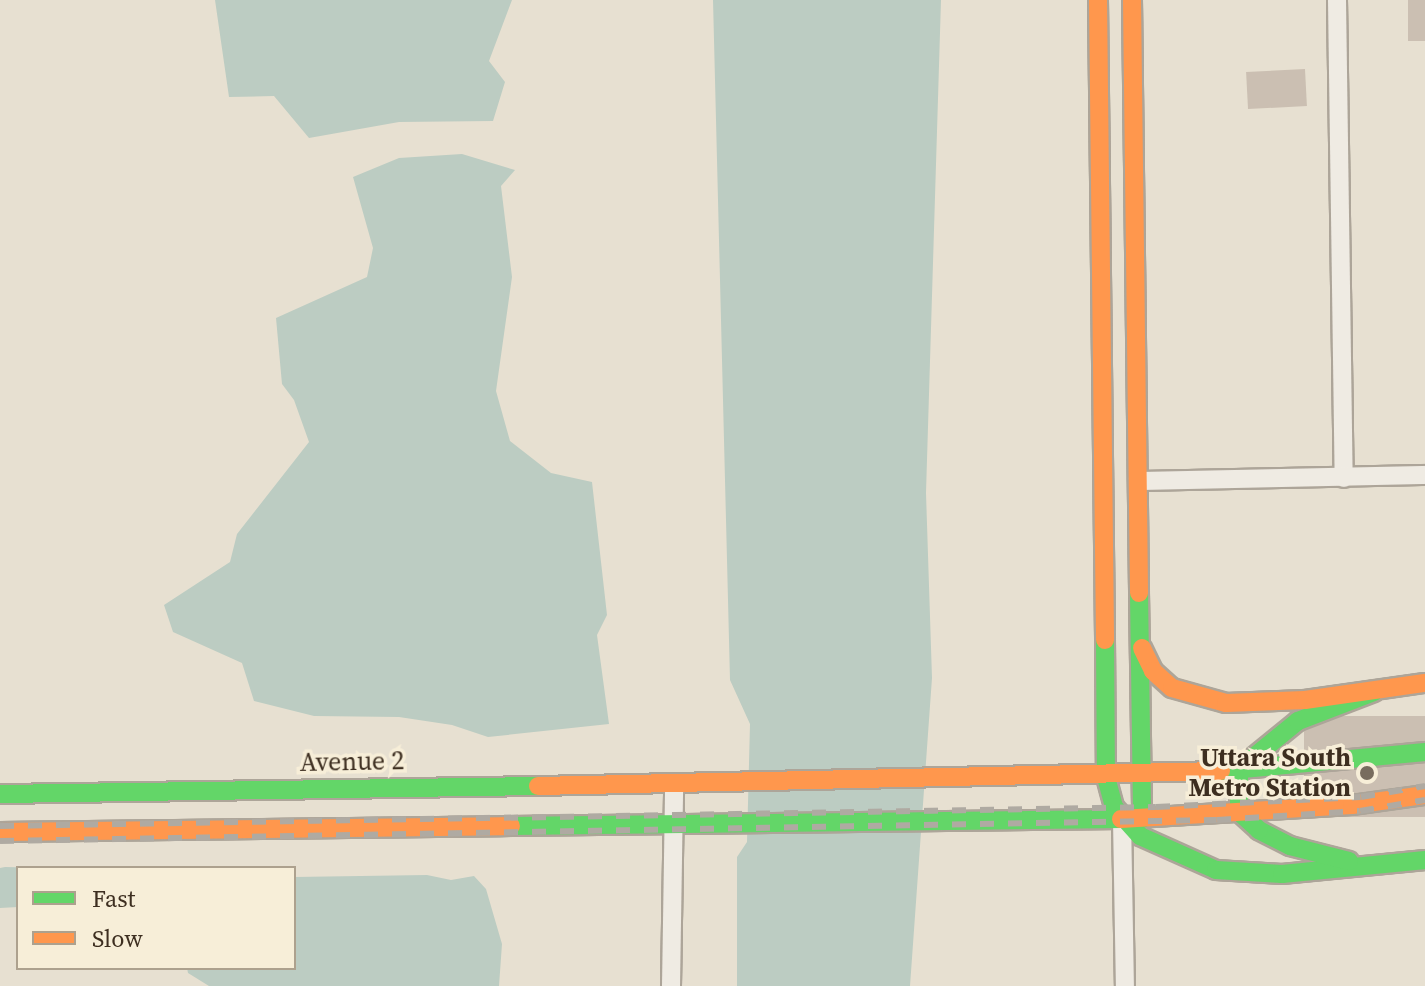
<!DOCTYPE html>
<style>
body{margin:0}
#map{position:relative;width:1425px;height:986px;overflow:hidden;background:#e7e0d1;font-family:"Source Serif 4",serif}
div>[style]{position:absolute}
.water>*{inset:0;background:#bcccc2}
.building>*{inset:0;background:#cbbfb2;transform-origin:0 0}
.roads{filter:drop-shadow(2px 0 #ada599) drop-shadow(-2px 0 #ada599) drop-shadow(0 2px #ada599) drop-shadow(0 -2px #ada599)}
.street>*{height:18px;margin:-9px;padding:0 9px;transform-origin:9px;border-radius:9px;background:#efebe3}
.fast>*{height:18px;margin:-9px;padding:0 9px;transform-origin:9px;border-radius:9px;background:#63d668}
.slow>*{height:18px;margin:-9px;padding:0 9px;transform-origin:9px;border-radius:9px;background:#ff974d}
.rail>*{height:6px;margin-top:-3px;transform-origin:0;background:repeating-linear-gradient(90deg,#afaaa2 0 14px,transparent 0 28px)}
.dots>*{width:22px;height:22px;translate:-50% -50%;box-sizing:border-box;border:4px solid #f7eed8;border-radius:50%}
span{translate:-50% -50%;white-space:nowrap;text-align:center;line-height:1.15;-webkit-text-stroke:7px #f7eed8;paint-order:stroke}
.poi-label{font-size:26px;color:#3d2e20;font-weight:700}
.right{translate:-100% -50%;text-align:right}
.street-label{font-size:26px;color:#3d2e20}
.legend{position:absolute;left:16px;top:866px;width:280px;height:104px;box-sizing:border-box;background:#f7eed8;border:2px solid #ada18e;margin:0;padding:10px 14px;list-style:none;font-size:24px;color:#3d2e20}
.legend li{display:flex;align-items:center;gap:16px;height:40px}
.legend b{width:40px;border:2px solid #ada18e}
</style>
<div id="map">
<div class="water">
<i style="clip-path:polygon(215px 0,512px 0,489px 61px,505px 82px,493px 121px,399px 122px,309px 138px,274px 96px,229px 97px)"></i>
<i style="clip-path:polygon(713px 0,941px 0,926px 493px,932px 678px,910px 986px,737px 986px,737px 857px,747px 842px,750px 724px,730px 680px)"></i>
<i style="clip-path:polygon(462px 154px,515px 170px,501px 186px,512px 277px,496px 391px,510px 441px,551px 473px,592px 482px,607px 615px,597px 635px,609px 724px,488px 737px,452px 725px,399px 717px,314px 716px,254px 701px,242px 663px,173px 632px,164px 605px,230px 562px,237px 534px,309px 442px,294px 400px,282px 384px,276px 318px,367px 277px,373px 248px,353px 177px,399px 158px)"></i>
<i style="clip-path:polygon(5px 867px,53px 868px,18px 868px,18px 907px,0 908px,0 868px)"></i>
<i style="clip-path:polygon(427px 875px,451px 880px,474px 876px,486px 889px,502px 944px,499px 986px,209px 986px,188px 973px,187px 968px,294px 968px,294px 877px)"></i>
</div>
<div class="building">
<i style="left:1408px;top:0;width:17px;height:41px"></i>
<i style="left:1305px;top:69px;width:37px;height:59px;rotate:87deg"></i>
<i style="left:1425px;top:716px;width:101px;height:121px;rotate:90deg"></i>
</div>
<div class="roads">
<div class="street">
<i style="left:1337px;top:0;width:478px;rotate:89.2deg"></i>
<i style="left:1138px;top:481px;width:287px;rotate:-1.2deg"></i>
<i style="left:1122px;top:819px;width:167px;rotate:89deg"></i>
<i style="left:671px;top:986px;width:202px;rotate:-89.1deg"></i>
</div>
<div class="fast">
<i style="left:1139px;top:593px;width:226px;rotate:89.2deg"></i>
<i style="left:1105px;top:640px;width:137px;rotate:89.6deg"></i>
<i style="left:1106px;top:777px;width:31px;rotate:75deg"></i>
<i style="left:1114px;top:807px;width:39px;rotate:48deg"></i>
<i style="left:1140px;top:836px;width:83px;rotate:24.1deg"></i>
<i style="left:1216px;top:870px;width:66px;rotate:3.5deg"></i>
<i style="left:1282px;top:874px;width:144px;rotate:-5.6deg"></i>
<i style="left:1221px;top:771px;width:205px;rotate:-5.3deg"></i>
<i style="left:0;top:794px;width:538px;rotate:-0.85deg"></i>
<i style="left:511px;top:826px;width:610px;rotate:-0.66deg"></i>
<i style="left:1349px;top:861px;width:61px;rotate:-165.7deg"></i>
<i style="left:1290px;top:846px;width:35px;rotate:-153deg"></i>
<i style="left:1259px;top:830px;width:27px;rotate:-138deg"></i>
<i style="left:1239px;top:812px;width:43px;rotate:-90deg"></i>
<i style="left:1239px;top:769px;width:76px;rotate:-39.1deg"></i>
<i style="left:1298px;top:721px;width:81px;rotate:-20.9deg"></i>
</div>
<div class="slow">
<i style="left:1098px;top:0;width:640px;rotate:89.37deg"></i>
<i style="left:1132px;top:0;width:593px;rotate:89.32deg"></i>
<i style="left:1142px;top:648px;width:25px;rotate:64deg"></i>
<i style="left:1153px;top:671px;width:25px;rotate:42deg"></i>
<i style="left:1172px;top:688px;width:56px;rotate:15.5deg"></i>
<i style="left:1226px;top:703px;width:79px;rotate:-2.2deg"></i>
<i style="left:1305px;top:700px;width:121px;rotate:-8.1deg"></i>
<i style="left:538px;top:786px;width:683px;rotate:-1.26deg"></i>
<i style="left:1121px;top:819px;width:231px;rotate:-3.5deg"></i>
<i style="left:1352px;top:805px;width:74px;rotate:-7.8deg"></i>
<i style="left:0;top:832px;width:511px;rotate:-0.67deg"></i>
</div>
</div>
<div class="rail">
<i style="left:0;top:826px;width:1156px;rotate:-0.94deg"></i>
<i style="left:1156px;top:807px;width:205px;rotate:-2.8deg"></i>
<i style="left:1361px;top:797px;width:65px;rotate:-9.8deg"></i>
<i style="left:0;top:841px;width:1217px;rotate:-0.99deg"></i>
<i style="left:1217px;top:820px;width:143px;rotate:-3.6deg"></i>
<i style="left:1360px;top:811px;width:66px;rotate:-9.6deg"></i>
</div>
<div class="dots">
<i style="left:1367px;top:773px;background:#786c5e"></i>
</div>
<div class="poi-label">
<span class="right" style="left:1351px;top:773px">Uttara South<br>Metro Station</span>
</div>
<div class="street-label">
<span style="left:352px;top:762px;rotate:-1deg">Avenue 2</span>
</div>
<ul class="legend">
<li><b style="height:10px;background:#63d668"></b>Fast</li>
<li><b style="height:10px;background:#ff974d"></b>Slow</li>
</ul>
</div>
